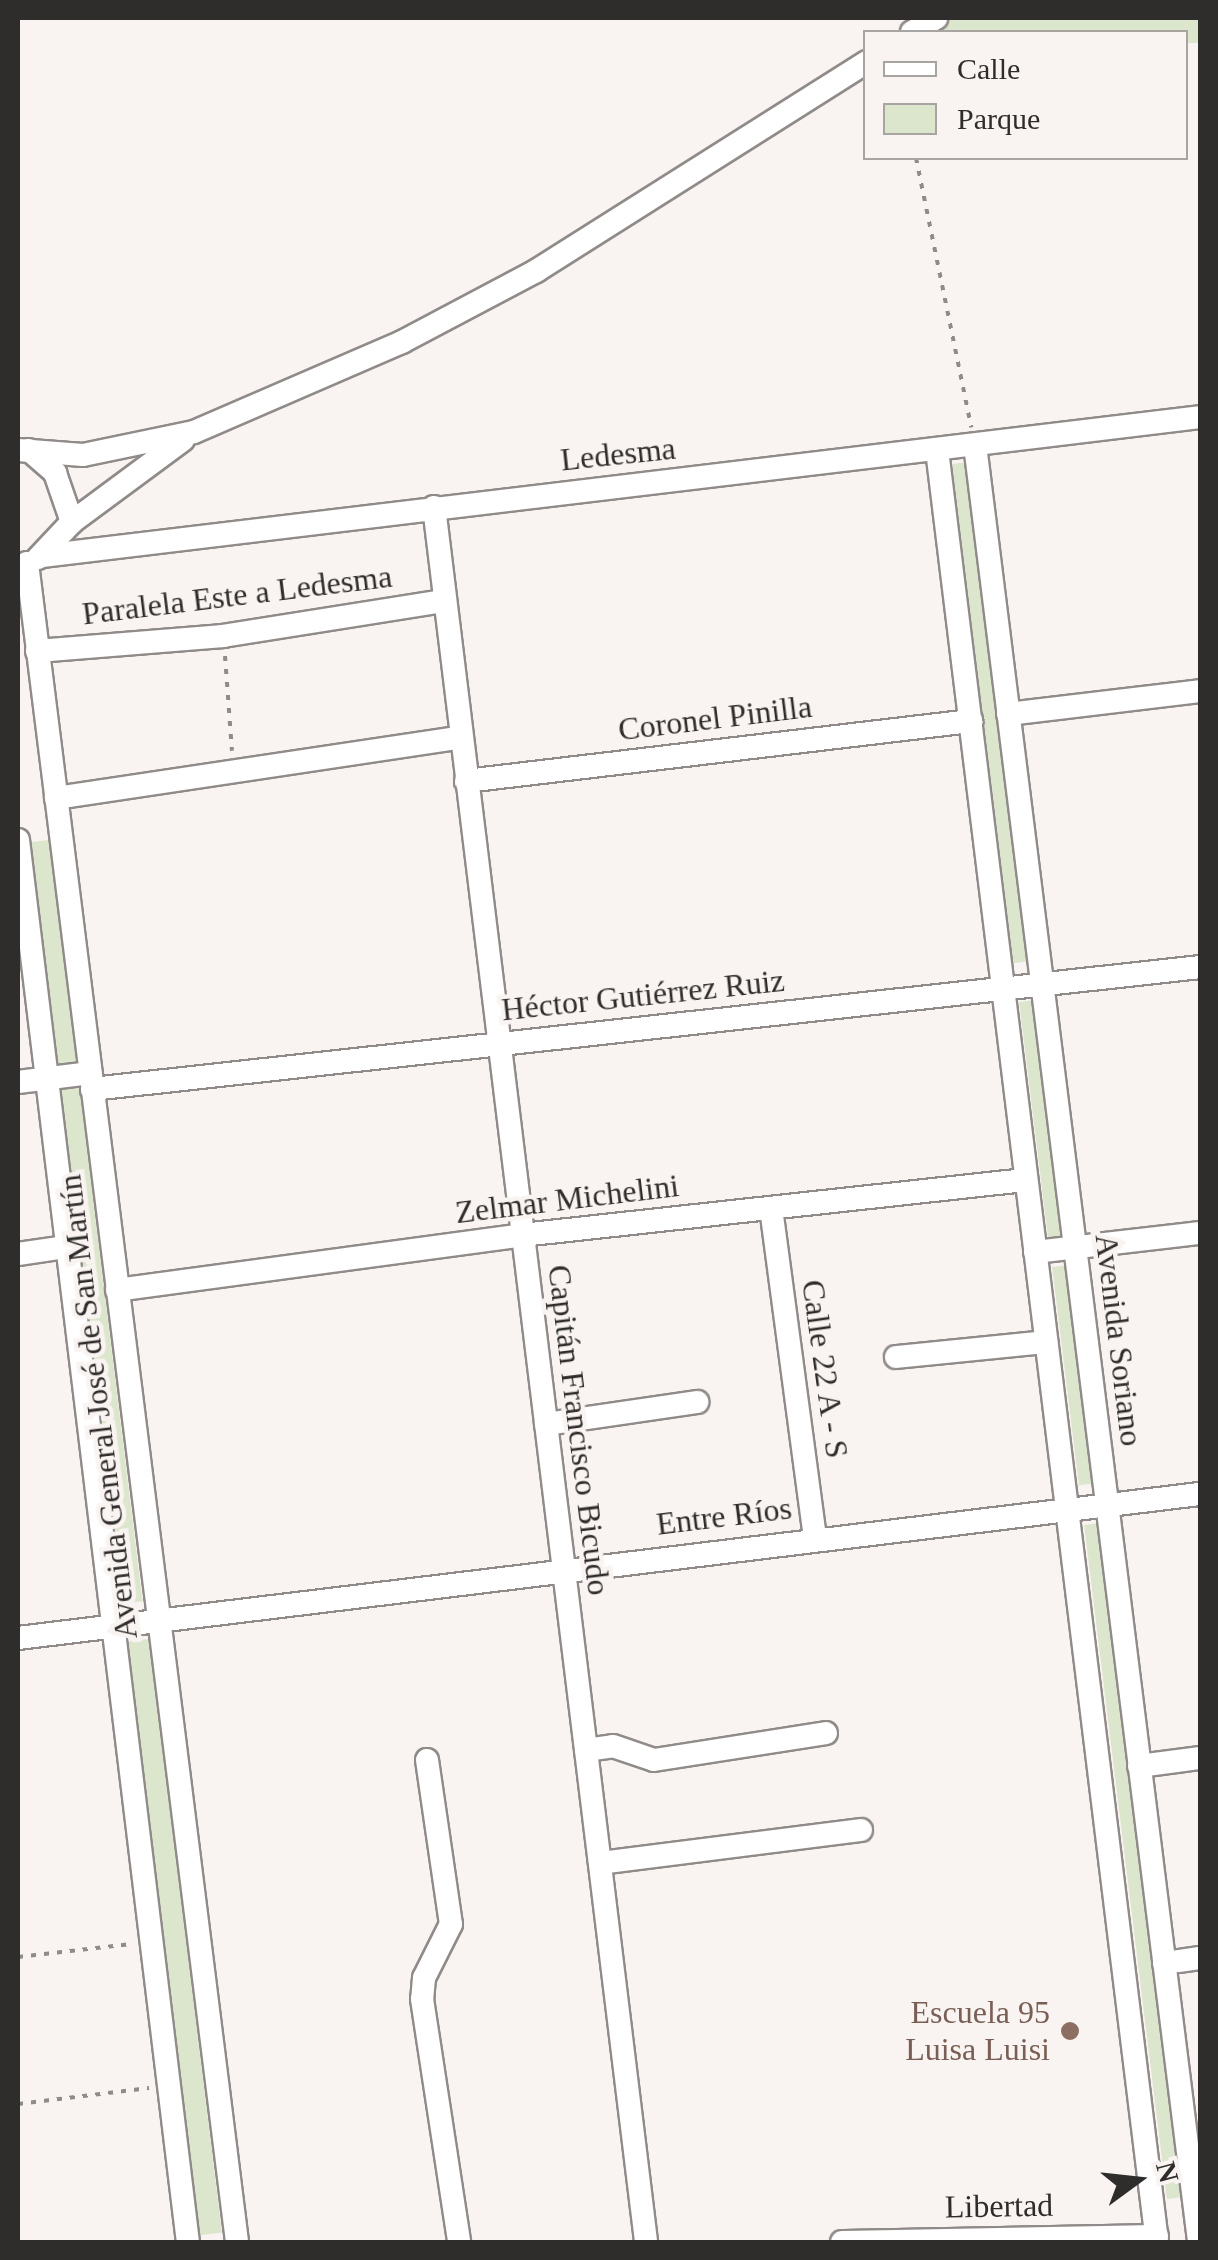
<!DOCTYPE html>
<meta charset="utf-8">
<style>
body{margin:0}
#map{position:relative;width:1218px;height:2260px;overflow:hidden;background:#f9f4f1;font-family:Georgia,serif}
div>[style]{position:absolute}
.green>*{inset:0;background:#dbe6cd;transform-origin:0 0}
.path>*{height:4px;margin-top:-2px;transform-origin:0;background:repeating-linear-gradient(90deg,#8e8b89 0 5px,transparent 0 13px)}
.roads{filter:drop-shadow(2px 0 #908b89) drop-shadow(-2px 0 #908b89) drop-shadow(0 2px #908b89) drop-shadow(0 -2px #908b89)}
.minor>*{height:22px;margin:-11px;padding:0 11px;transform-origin:11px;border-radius:11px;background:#fff}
.dots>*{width:28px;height:28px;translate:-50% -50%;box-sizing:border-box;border:5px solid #f9f4f1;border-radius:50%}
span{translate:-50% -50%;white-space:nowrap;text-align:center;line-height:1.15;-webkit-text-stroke:9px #f9f4f1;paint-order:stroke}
.street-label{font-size:32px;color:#2f2d2c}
.education-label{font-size:32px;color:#785e54}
.right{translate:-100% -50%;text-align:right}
.frame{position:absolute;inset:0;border:20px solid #2f2d2c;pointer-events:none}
.legend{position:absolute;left:863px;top:30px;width:325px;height:130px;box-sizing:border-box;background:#f9f4f1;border:2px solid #a8a4a2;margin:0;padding:12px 18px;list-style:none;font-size:30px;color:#2f2d2c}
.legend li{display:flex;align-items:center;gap:20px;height:50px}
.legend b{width:50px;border:2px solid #a8a4a2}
.north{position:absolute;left:1088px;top:2130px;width:100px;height:100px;-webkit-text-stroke:8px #f9f4f1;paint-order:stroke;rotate:75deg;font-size:28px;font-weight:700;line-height:40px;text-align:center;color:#2f2d2c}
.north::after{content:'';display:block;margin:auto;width:35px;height:45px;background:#2f2d2c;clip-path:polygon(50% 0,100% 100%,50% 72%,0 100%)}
</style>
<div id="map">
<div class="green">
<i style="clip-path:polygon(939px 18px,1200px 18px,1200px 43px,1186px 43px,1186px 32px,943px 32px)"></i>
<i style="left:968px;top:462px;width:503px;height:16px;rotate:83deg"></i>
<i style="left:49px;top:840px;width:767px;height:25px;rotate:83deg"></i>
<i style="left:1035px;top:1000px;width:238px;height:16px;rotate:83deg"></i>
<i style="left:1068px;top:1265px;width:220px;height:16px;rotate:83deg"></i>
<i style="left:1100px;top:1523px;width:679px;height:16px;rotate:83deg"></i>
<i style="left:149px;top:1639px;width:598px;height:26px;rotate:83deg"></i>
</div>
<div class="path">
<i style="left:916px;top:158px;width:275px;rotate:78.4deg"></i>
<i style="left:225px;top:656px;width:95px;rotate:85.8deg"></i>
<i style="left:18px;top:1957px;width:114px;rotate:-6.6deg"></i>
<i style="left:18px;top:2104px;width:132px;rotate:-7deg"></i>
</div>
<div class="roads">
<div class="minor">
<i style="left:912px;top:32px;width:28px;rotate:-30deg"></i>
<i style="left:975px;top:445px;width:1811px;rotate:82.89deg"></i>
<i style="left:18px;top:450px;width:65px;rotate:4.4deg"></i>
<i style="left:83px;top:455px;width:113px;rotate:-11.7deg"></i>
<i style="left:194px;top:432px;width:227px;rotate:-23.4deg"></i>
<i style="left:402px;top:342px;width:152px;rotate:-27.9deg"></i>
<i style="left:536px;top:271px;width:391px;rotate:-32.3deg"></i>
<i style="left:29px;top:450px;width:35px;rotate:41deg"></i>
<i style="left:55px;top:473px;width:52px;rotate:70.9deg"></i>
<i style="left:937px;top:450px;width:1805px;rotate:83deg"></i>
<i style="left:434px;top:507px;width:1748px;rotate:83.03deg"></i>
<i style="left:42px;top:556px;width:1166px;rotate:-6.84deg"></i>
<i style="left:38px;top:558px;width:50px;rotate:-46.6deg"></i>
<i style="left:72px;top:522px;width:138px;rotate:-36.5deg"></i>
<i style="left:27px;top:563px;width:1692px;rotate:82.87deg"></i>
<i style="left:37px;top:651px;width:187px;rotate:-4.6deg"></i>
<i style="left:223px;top:636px;width:224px;rotate:-9deg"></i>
<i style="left:1008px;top:714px;width:193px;rotate:-6.8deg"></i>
<i style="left:466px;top:781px;width:509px;rotate:-6.78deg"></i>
<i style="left:56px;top:798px;width:407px;rotate:-8.5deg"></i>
<i style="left:18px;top:840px;width:1412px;rotate:83.09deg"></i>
<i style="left:18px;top:1082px;width:73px;rotate:-7.1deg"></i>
<i style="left:92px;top:1089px;width:1115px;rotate:-6.28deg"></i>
<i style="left:771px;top:1208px;width:333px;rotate:82.4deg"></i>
<i style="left:1035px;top:1252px;width:166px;rotate:-6.6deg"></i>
<i style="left:18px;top:1254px;width:49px;rotate:-8.3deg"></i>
<i style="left:117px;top:1290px;width:409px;rotate:-7.7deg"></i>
<i style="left:522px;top:1235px;width:506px;rotate:-6.24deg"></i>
<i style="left:896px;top:1357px;width:151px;rotate:-5.7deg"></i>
<i style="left:546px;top:1424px;width:153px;rotate:-8.3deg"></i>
<i style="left:18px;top:1638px;width:1191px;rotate:-6.95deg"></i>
<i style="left:586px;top:1750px;width:27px;rotate:-8deg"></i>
<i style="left:613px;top:1746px;width:43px;rotate:18.9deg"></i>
<i style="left:654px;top:1760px;width:174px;rotate:-8.9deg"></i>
<i style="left:427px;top:1760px;width:166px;rotate:81.7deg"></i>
<i style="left:451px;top:1924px;width:60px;rotate:116.6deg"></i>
<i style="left:424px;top:1978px;width:21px;rotate:95deg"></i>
<i style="left:422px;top:1999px;width:246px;rotate:81.3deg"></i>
<i style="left:1139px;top:1766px;width:62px;rotate:-7.5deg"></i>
<i style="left:600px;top:1863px;width:263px;rotate:-7.2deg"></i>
<i style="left:1164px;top:1963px;width:36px;rotate:-8deg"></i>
<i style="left:842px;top:2242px;width:315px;rotate:-1.1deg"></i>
</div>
</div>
<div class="dots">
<i style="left:1070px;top:2031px;background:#8d6e63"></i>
</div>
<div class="street-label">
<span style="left:618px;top:454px;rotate:-6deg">Ledesma</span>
<span style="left:237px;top:595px;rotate:-7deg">Paralela Este a Ledesma</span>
<span style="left:715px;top:718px;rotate:-7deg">Coronel Pinilla</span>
<span style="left:643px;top:995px;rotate:-6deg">Héctor Gutiérrez Ruiz</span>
<span style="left:567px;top:1199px;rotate:-7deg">Zelmar Michelini</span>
<span style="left:1119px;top:1340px;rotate:83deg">Avenida Soriano</span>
<span style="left:825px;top:1369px;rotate:82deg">Calle 22 A - S</span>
<span style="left:98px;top:1407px;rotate:-97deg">Avenida General José de San Martín</span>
<span style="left:579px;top:1430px;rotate:83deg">Capitán Francisco Bicudo</span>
<span style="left:724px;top:1516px;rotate:-7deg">Entre Ríos</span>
<span style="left:999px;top:2206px;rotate:-1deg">Libertad</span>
</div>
<div class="education-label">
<span class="right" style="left:1050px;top:2031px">Escuela 95<br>Luisa Luisi</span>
</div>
<div class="frame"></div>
<ul class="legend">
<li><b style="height:12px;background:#fff"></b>Calle</li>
<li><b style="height:28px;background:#dbe6cd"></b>Parque</li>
</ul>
<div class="north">N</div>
</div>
